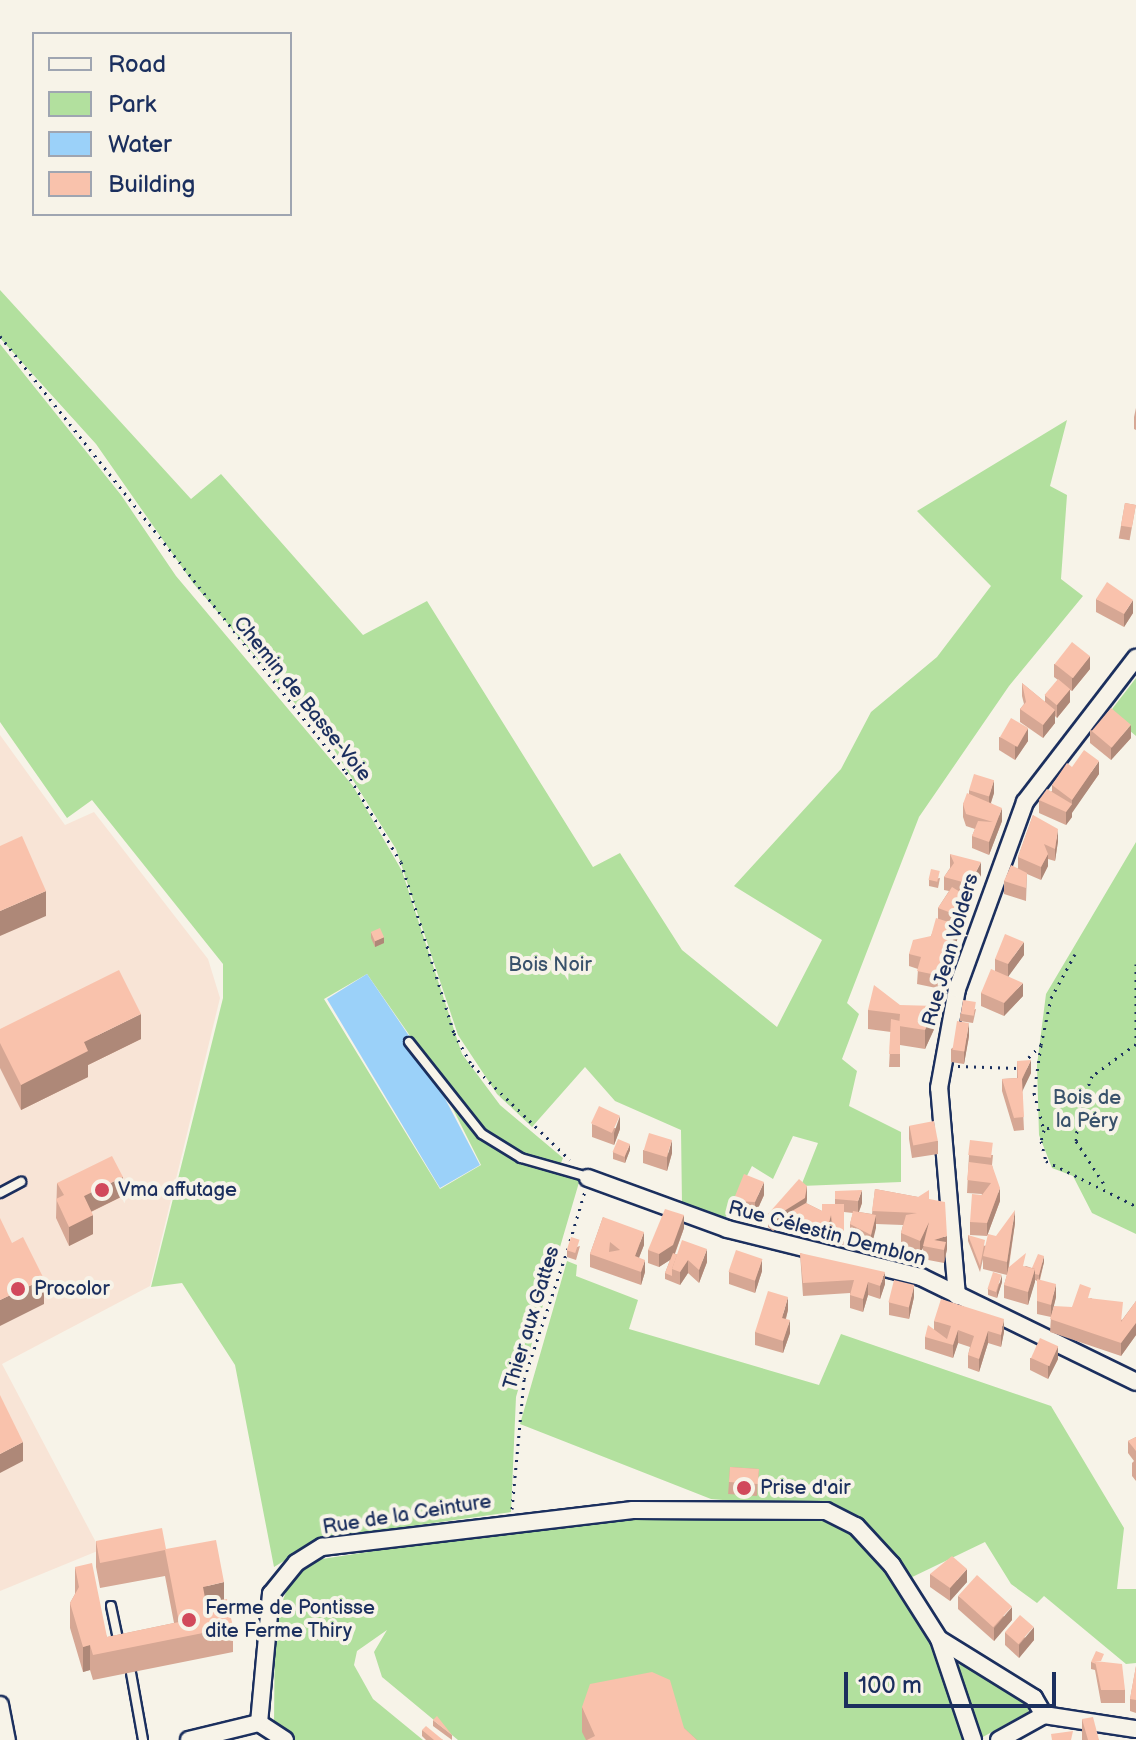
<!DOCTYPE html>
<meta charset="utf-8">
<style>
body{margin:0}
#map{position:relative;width:1136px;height:1740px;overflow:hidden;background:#f7f3e8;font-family:"Balsamiq Sans",sans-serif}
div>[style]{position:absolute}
.built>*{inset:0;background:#f8e4d6}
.green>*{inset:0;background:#b2e09e}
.water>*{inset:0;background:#9bd1f9}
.path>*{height:3px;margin-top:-1.5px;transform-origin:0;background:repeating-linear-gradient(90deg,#1b2f5e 0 2px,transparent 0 8px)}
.roads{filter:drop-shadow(2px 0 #1b2f5e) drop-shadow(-2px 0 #1b2f5e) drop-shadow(0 2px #1b2f5e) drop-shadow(0 -2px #1b2f5e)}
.service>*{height:8px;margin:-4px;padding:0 4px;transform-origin:4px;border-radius:4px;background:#f7f3e8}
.minor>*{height:16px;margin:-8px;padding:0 8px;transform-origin:8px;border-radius:8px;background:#f7f3e8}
.wall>*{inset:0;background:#d6a794;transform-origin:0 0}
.shaded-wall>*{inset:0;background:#ae8878}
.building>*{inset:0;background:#f9c2ac;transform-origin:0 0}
.dots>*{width:22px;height:22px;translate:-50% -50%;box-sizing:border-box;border:4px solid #f7f3e8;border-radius:50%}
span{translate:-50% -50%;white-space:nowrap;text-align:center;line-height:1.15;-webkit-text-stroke:8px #f7f3e8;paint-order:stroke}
.street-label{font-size:20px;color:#1b2f5e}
.park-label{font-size:20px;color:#39526b}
.poi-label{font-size:20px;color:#1b2f5e}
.left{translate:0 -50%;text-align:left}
.legend{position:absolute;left:32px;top:32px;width:260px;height:184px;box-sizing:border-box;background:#f7f3e8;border:2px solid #9fa5b1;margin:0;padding:10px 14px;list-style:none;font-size:24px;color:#1b2f5e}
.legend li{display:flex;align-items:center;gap:16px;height:40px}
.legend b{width:40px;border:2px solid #9fa5b1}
.scale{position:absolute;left:844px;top:1672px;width:212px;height:36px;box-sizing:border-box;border:4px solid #1b2f5e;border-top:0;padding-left:10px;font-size:24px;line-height:28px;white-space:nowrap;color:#1b2f5e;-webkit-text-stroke:6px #f7f3e8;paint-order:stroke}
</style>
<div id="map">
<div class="built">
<i style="clip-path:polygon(0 735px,65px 825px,94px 812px,208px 959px,220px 998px,150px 1286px,2px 1364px,100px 1550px,0 1591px)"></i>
</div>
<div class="green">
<i style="clip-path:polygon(0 290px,191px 499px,221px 474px,363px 635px,427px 601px,593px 867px,620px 853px,682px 950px,777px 1027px,822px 940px,734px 886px,841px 769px,871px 712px,937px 657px,991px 586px,917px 511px,1067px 420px,1050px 486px,1067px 495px,1061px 579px,1083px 596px,1009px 686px,919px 817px,847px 1003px,859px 1014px,842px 1059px,857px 1071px,849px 1106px,901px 1132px,901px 1182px,801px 1186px,818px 1143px,793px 1136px,773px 1179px,752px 1166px,726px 1217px,682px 1205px,681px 1130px,615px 1101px,585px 1067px,532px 1127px,497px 1094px,458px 1035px,396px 849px,333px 748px,193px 583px,96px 444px,0 338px)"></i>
<i style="clip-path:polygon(evenodd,0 344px,121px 495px,176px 576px,353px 786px,402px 871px,462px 1054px,500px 1105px,563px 1158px,557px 1173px,580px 1179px,516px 1397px,511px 1512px,320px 1539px,274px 1567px,235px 1365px,182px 1283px,151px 1287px,223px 998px,223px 964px,92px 800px,67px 818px,0 722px,0 344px,367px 974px,433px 1069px,481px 1165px,440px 1189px,324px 999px,367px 974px)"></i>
<i style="clip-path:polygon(1136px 678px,1136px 736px,1109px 713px)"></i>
<i style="clip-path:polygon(1136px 842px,1136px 1234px,1092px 1213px,1073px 1176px,1052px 1168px,1039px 1135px,1037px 1065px,1046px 994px)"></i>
<i style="clip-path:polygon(567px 1261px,577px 1265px,576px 1276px,638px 1300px,629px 1329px,819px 1385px,841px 1334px,1051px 1406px,1124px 1528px,1117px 1589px,1136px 1589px,1136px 1663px,1126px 1664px,1044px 1596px,1037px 1603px,1011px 1584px,985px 1542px,906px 1580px,841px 1510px,711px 1499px,520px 1424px)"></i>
<i style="clip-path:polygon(596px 1517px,824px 1518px,852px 1529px,890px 1569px,936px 1641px,967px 1740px,458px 1740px,382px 1677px,374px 1652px,387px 1630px,357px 1651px,354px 1665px,373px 1699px,423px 1740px,292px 1740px,274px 1723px,275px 1620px,290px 1582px,309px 1561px)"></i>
<i style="clip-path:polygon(961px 1662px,1031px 1704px,1028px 1712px,981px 1738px,955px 1673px)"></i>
</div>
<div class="water">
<i style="clip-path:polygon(367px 974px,422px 1055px,480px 1165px,440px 1188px,327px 999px)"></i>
</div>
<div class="path">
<i style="left:0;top:336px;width:557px;rotate:51.57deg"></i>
<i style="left:346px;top:772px;width:105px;rotate:58.6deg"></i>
<i style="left:401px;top:862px;width:179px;rotate:72.8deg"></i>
<i style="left:454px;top:1033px;width:37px;rotate:61deg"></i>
<i style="left:472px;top:1065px;width:136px;rotate:44.1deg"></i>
<i style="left:1136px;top:964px;width:80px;rotate:90deg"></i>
<i style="left:1136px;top:1044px;width:54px;rotate:144deg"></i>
<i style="left:1092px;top:1076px;width:40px;rotate:110.2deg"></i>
<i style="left:1078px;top:1114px;width:38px;rotate:155deg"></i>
<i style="left:1044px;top:1130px;width:11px;rotate:105deg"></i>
<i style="left:1041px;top:1141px;width:21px;rotate:76deg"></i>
<i style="left:1046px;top:1161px;width:101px;rotate:26.6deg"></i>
<i style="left:1041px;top:1045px;width:48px;rotate:-78deg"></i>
<i style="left:1051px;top:998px;width:50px;rotate:-61.4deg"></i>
<i style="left:1023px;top:1063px;width:25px;rotate:-45deg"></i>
<i style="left:1041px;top:1045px;width:49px;rotate:98.3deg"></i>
<i style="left:1034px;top:1093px;width:38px;rotate:75deg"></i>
<i style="left:958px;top:1066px;width:59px;rotate:1.9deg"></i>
<i style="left:1078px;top:1115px;width:26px;rotate:94deg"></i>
<i style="left:1076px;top:1141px;width:55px;rotate:56.9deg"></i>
<i style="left:570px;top:1241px;width:52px;rotate:-73.3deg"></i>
<i style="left:512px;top:1509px;width:131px;rotate:-84.7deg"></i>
<i style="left:524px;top:1379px;width:138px;rotate:-71.4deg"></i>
</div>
<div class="roads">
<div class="service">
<i style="left:409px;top:1042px;width:117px;rotate:51.6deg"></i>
<i style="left:482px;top:1134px;width:46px;rotate:31.6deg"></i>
<i style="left:521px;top:1158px;width:70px;rotate:15.8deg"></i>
<i style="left:0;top:1193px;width:24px;rotate:-28deg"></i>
<i style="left:111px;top:1606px;width:40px;rotate:78deg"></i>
<i style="left:131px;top:1673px;width:68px;rotate:79.8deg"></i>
</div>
<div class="minor">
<i style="left:588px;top:1178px;width:148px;rotate:20.1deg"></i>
<i style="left:727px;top:1229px;width:200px;rotate:13.9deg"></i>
<i style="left:921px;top:1277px;width:239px;rotate:26deg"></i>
<i style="left:957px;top:1296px;width:209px;rotate:-94.9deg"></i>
<i style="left:939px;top:1088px;width:101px;rotate:-79.7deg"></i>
<i style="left:957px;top:989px;width:199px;rotate:-70deg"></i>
<i style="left:1025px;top:802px;width:182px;rotate:-52.4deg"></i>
<i style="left:939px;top:1639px;width:112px;rotate:31.8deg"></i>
<i style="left:1034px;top:1698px;width:20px;rotate:60deg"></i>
<i style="left:0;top:1705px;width:36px;rotate:79deg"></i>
<i style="left:259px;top:1723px;width:130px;rotate:-84.7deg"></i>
<i style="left:271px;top:1594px;width:40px;rotate:-51deg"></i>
<i style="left:296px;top:1563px;width:31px;rotate:-32deg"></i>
<i style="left:322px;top:1547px;width:313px;rotate:-6.8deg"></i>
<i style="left:633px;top:1510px;width:193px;rotate:0.3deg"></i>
<i style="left:826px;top:1511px;width:34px;rotate:27deg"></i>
<i style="left:856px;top:1526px;width:53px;rotate:47.3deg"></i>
<i style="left:892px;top:1565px;width:88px;rotate:57.6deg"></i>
<i style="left:939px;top:1639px;width:107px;rotate:71.4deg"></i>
<i style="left:259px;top:1723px;width:31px;rotate:33deg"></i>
<i style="left:189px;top:1740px;width:72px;rotate:-13.7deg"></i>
<i style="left:999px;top:1740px;width:51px;rotate:-29.1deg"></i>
<i style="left:1044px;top:1715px;width:93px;rotate:8.7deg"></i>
</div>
</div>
<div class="wall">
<i style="clip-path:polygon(1136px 408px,1136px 430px,1134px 429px,1134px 417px)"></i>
<i style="left:1125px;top:503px;width:11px;height:36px;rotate:10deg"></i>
<i style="clip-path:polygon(1096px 599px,1133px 613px,1124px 627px,1096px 612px)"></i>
<i style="clip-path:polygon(1054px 664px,1090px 669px,1072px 691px,1070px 690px,1070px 702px,1057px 718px,1055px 716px,1055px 723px,1043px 738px,1020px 722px,1020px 709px,1024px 704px,1022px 696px,1022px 683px,1045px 702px,1045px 695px,1058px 680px,1054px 677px)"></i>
<i style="clip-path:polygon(1090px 730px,1131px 738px,1111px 760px,1090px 743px)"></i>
<i style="clip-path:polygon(999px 737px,1028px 741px,1015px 760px,999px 750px)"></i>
<i style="clip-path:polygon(1072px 767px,1099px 774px,1072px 812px,1072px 817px,1066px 825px,1039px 813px,1039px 800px,1052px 791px,1052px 785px)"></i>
<i style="clip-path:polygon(969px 790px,994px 793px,991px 803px,1002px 821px,989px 855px,972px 848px,972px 836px,975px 829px,966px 826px,963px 817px,963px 804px,969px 794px)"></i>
<i style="clip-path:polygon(1033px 815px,1058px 841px,1055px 861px,1048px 859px,1048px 866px,1041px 880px,1027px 874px,1026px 901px,1004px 894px,1004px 881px,1018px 868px,1018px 857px)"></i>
<i style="clip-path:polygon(950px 854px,981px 875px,970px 897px,966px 896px,970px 911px,956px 924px,958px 937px,941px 989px,917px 984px,918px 969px,909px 966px,909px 954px,931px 936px,938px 919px,938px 908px,949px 891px,944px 890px,944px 877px,950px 868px)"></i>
<i style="clip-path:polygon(940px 878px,938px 888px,929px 886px,929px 880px)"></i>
<i style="clip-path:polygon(371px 932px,384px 943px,375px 947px,371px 938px)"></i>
<i style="clip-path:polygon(1024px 955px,1008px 976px,1023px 996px,1004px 1016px,981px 1006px,981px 993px,995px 971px,995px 959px)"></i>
<i style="clip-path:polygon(900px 1005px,936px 1025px,925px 1049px,900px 1045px,900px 1067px,889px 1067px,891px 1032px,868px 1029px,868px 1010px)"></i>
<i style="clip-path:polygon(976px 1009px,973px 1023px,960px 1021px,960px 1014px)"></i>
<i style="clip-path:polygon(0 1029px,141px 1039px,88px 1065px,88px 1077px,21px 1110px,0 1068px)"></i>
<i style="clip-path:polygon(969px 1036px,964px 1064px,951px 1062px,951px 1049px)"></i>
<i style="clip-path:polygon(1017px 1061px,1031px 1073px,1022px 1090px,1024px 1130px,1014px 1131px,1002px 1091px,1002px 1079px,1017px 1078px)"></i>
<i style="clip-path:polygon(592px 1124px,620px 1129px,614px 1145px,592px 1137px)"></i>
<i style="clip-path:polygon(909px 1126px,938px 1141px,938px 1154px,912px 1158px,909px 1139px)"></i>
<i style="clip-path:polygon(630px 1150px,625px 1163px,613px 1159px,613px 1152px)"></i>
<i style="clip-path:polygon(643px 1150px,672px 1153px,667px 1171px,643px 1163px)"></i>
<i style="clip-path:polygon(969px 1155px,993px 1155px,992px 1165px,1000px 1201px,987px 1236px,970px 1235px,970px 1222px,982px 1194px,967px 1193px)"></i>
<i style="clip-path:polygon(57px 1183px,123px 1196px,91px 1212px,93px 1234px,69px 1246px,56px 1218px)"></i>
<i style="clip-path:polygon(875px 1189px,929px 1199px,947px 1249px,944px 1263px,923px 1259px,923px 1248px,920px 1254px,901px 1245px,901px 1233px,903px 1225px,876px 1224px,871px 1248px,850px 1237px,850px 1224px,853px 1213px,844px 1212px,844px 1245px,834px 1245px,831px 1227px,827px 1243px,783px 1229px,783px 1225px,773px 1231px,768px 1227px,768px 1214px,807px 1199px,806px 1203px,822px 1211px,835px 1204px,835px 1191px,862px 1203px,859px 1212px,872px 1214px)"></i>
<i style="clip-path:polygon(764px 1195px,755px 1215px,733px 1214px,733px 1201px)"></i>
<i style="clip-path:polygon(603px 1217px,644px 1245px,639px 1257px,645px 1272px,641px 1285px,590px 1267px,590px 1254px)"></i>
<i style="clip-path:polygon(1015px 1223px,1008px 1274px,1026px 1266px,1032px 1268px,1044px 1262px,1040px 1280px,1056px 1297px,1052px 1312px,1072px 1307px,1091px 1298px,1122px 1320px,1136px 1301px,1136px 1335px,1121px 1356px,1050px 1332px,1051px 1317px,1037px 1314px,1037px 1281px,1035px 1280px,1028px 1305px,1004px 1298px,1004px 1285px,1007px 1275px,983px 1269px,983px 1259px,980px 1272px,968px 1241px,968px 1235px,985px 1246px)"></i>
<i style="clip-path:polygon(684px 1228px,675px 1254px,707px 1262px,699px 1283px,688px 1273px,680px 1285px,665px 1279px,665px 1273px,670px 1260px,659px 1267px,648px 1263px,648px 1250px)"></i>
<i style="clip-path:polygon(580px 1246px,576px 1260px,567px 1257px,567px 1250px)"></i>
<i style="clip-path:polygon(800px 1253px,885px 1284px,880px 1299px,868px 1295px,863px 1312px,850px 1308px,850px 1293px,803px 1296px)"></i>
<i style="clip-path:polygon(762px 1271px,755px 1293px,729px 1284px,729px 1272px)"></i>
<i style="clip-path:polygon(1002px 1282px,997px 1298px,988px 1295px,988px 1289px)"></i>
<i style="clip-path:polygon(914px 1297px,909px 1319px,889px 1315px,889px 1302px)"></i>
<i style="clip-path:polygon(788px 1310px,786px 1319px,790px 1333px,783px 1353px,755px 1345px,755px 1332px)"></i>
<i style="clip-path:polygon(934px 1321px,1004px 1332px,1001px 1347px,988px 1343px,979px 1372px,968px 1368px,968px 1355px,970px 1347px,958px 1343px,953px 1358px,925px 1349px,925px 1337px,934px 1330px)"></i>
<i style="clip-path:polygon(1030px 1358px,1058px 1359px,1048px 1379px,1030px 1370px)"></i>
<i style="clip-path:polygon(1136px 1437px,1136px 1481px,1132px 1476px,1132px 1463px,1134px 1461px,1128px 1453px,1128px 1441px)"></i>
<i style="left:730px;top:1467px;width:29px;height:27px;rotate:4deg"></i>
<i style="clip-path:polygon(96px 1541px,166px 1549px,224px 1600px,233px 1627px,233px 1652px,93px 1680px,90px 1670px,83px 1672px,70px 1628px,70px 1603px,75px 1594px,75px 1567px,107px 1637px,174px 1623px,165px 1576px,100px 1588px,96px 1567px)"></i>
<i style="clip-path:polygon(930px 1574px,967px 1582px,950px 1601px,930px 1587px)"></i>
<i style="clip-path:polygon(958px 1596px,1012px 1620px,994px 1641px,958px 1609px)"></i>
<i style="clip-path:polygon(1005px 1632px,1034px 1640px,1019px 1658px,1005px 1645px)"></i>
<i style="clip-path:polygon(1091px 1662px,1104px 1662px,1125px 1690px,1125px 1703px,1101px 1703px,1095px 1670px,1091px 1669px)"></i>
<i style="clip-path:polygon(1136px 1666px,1136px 1713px,1130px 1711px,1130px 1699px)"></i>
<i style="clip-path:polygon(582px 1707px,684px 1728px,697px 1740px,586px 1740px,582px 1732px)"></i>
<i style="clip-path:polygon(1082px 1719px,1099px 1740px,1082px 1740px)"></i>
<i style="clip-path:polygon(433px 1720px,452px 1735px,452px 1740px,433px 1726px)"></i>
<i style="clip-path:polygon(422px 1730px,443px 1740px,426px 1740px,422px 1736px)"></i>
</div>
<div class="shaded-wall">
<i style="clip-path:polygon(1133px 600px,1133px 613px,1124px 627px,1124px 614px)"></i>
<i style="clip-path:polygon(1090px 656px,1090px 669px,1072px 691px,1072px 678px)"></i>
<i style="clip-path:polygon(1070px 689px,1070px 702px,1057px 718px,1057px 705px)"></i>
<i style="clip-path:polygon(1055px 710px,1055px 723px,1043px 738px,1043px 725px)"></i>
<i style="clip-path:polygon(1131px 725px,1131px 738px,1111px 760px,1111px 747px)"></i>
<i style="clip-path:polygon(1028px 728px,1028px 741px,1015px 760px,1015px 747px)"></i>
<i style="clip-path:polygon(1099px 761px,1099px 774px,1072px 813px,1072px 800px)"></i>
<i style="clip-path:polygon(994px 780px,994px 793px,989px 808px,989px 795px)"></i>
<i style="clip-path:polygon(1072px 804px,1072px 817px,1066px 825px,1066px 812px)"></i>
<i style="clip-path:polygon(1002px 808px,1002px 821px,989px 855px,989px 842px)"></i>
<i style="clip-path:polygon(1058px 829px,1058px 841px,1055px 861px,1055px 849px)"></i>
<i style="clip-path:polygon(1048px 854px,1048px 866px,1041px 880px,1041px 867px)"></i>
<i style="clip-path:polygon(981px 862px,981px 875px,970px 897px,970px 884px)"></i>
<i style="clip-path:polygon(46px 891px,46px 916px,0 936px,0 911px)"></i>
<i style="clip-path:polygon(970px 898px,970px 911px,954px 927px,954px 914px)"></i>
<i style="clip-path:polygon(958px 925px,958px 937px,941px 989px,941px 976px)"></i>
<i style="clip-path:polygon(384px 937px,384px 943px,375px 947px,375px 941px)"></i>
<i style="clip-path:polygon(1024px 942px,1024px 955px,1008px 977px,1008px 964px)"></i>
<i style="clip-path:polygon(1023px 983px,1023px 996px,1004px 1016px,1004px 1003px)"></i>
<i style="clip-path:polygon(936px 1006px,936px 1025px,925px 1049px,925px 1030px)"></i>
<i style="clip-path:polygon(141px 1014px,141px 1039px,88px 1065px,88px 1077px,21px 1110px,21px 1085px,84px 1042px)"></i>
<i style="clip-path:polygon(969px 1023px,969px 1036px,964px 1064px,964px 1052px)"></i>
<i style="clip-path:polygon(1031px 1060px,1031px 1073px,1022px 1092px,1022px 1079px)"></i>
<i style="clip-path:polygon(620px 1116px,620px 1129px,614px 1145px,614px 1133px)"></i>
<i style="clip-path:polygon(672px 1140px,672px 1153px,667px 1171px,667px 1158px)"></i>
<i style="clip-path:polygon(630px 1144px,630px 1150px,625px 1163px,625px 1156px)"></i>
<i style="clip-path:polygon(123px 1177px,123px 1196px,84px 1215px,84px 1196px)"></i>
<i style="clip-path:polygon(764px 1182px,764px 1195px,755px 1215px,755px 1202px)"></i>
<i style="clip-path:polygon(807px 1186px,807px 1199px,805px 1211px,783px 1216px,783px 1225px,773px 1231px,773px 1218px)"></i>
<i style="clip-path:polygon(1000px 1188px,1000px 1201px,987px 1236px,987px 1223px)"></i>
<i style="clip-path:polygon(862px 1190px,862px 1203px,858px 1214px,858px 1201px)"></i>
<i style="clip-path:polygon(1015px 1210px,1015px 1223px,1007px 1275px,1007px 1262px)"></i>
<i style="clip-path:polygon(93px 1215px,93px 1234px,69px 1246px,69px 1227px)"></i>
<i style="clip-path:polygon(684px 1215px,684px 1228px,673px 1258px,659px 1267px,659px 1254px)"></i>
<i style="clip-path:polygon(831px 1215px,831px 1227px,827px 1243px,827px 1230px)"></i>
<i style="clip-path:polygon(876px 1215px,876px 1228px,871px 1248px,871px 1235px)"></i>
<i style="clip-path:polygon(929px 1222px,929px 1234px,920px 1254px,920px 1241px)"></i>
<i style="clip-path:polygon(644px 1232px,644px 1245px,635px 1268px,635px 1256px)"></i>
<i style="clip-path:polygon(947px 1236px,947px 1249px,944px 1263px,944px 1250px,934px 1240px)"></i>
<i style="clip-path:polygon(707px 1249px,707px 1262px,699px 1283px,699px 1270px)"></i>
<i style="clip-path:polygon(1044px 1256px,1044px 1262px,1039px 1281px,1039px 1275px)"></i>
<i style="clip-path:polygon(762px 1259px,762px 1271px,755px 1293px,755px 1280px)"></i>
<i style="clip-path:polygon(645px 1260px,645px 1272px,641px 1285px,641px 1272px)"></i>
<i style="clip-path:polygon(688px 1260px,688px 1273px,680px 1285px,680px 1272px)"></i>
<i style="clip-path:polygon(1035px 1269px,1035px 1282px,1028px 1305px,1028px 1292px)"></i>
<i style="clip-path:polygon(885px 1272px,885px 1284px,880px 1299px,880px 1286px)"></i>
<i style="clip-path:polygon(1002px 1275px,1002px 1282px,997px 1298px,997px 1292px)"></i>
<i style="clip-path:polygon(44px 1279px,44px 1304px,0 1326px,0 1300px)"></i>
<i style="clip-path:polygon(868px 1282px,868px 1295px,863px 1312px,863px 1299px)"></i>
<i style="clip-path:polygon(1056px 1284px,1056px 1297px,1051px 1318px,1051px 1305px)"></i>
<i style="clip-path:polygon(914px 1285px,914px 1297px,909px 1319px,909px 1306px)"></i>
<i style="clip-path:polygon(788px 1297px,788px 1310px,782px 1331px,782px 1318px)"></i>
<i style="clip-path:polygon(1004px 1319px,1004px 1332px,1001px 1347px,1001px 1335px)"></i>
<i style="clip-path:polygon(790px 1320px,790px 1333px,783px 1353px,783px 1341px)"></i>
<i style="clip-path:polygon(1136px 1322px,1136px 1335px,1121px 1356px,1121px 1343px)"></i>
<i style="clip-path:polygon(958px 1330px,958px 1343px,953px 1358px,953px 1345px)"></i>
<i style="clip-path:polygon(988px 1331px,988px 1343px,979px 1372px,979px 1359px)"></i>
<i style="clip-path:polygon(1058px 1346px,1058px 1359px,1048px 1379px,1048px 1366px)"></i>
<i style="clip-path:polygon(23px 1442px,23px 1461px,0 1473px,0 1454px)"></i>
<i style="clip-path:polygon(967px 1569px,967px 1582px,950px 1601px,950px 1588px)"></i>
<i style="clip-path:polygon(224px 1582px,224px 1608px,203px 1612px,203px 1587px)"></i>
<i style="clip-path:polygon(1012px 1607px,1012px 1620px,994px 1641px,994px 1628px)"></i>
<i style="clip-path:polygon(1034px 1627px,1034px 1640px,1019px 1658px,1019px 1645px)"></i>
<i style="clip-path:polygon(90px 1645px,90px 1670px,83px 1672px,83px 1647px)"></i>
</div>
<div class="building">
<i style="left:1125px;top:503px;width:11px;height:23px;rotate:10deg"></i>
<i style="clip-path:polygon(1107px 582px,1133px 600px,1124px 614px,1096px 599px)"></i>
<i style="left:1072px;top:642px;width:23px;height:28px;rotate:38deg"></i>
<i style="left:1058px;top:679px;width:16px;height:21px;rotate:40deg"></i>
<i style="clip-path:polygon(1022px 683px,1055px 710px,1043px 725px,1020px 709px,1026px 702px)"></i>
<i style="left:1111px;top:708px;width:26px;height:30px;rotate:40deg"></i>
<i style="left:1011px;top:718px;width:20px;height:22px;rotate:30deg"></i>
<i style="clip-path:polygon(1084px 750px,1099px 761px,1072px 800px,1052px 785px,1067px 763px,1072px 767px)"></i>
<i style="left:974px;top:774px;width:21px;height:17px;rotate:17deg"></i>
<i style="clip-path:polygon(1047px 789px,1072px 804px,1066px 812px,1039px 800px)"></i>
<i style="clip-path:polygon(967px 793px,1002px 808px,989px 842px,972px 836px,978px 821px,993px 822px,966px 814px,963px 804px)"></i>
<i style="clip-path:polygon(1033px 815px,1058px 829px,1055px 849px,1044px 844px,1048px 854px,1041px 867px,1018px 857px)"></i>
<i style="clip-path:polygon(22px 836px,46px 891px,0 911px,0 846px)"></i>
<i style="clip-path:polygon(950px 854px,981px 862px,970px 884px,944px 877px,954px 863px)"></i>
<i style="clip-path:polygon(1011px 865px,1027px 873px,1026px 888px,1004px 881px)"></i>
<i style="left:931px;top:869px;width:9px;height:11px;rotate:13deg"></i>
<i style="clip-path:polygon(952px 887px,970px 898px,954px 914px,938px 908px)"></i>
<i style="clip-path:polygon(936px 918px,958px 925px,941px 976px,917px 971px,921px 957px,909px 954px,913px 940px,931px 936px)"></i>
<i style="left:380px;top:928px;width:10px;height:10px;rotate:66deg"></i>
<i style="clip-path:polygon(1005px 934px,1024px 942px,1008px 964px,995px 959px)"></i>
<i style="clip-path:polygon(991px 969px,1023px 983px,1004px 1003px,981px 993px)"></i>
<i style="clip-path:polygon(119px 970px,141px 1014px,84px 1042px,88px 1051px,21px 1085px,0 1043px,0 1029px)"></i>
<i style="clip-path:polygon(874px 985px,900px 1005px,936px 1006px,925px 1030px,899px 1026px,900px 1014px,868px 1010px)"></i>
<i style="left:963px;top:1000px;width:13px;height:14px;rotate:9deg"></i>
<i style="clip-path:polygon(891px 1019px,900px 1021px,900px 1054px,889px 1054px)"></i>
<i style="left:957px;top:1021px;width:12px;height:29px;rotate:9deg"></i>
<i style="clip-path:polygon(1031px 1060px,1022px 1079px,1024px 1117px,1014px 1118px,1002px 1079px,1018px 1078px,1017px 1061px)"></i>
<i style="left:599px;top:1106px;width:23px;height:19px;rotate:25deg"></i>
<i style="left:934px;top:1121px;width:20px;height:25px;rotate:79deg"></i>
<i style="left:649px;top:1133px;width:24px;height:18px;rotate:17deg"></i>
<i style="left:618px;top:1139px;width:13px;height:14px;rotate:23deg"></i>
<i style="left:970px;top:1140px;width:23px;height:15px;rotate:7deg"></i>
<i style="clip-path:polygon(112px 1156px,123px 1177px,84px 1196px,93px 1215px,69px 1227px,56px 1199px,64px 1195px,57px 1183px)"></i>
<i style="clip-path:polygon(969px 1162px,992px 1165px,1000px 1188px,987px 1223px,970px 1222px,972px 1194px,982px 1195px,991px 1183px,967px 1180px)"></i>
<i style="clip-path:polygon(744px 1174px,764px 1182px,755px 1202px,733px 1201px)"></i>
<i style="clip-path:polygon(799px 1179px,807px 1186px,805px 1198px,773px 1218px,768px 1214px)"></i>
<i style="clip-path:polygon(875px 1189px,918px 1197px,929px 1190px,929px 1199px,945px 1202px,947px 1236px,934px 1240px,946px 1242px,944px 1250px,923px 1246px,929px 1222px,920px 1241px,901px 1233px,906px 1215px,917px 1213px,872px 1211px)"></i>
<i style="clip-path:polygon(862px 1190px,858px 1201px,835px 1199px,835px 1191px)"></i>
<i style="clip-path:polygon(806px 1203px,822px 1211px,822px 1204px,844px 1204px,844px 1232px,834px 1232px,831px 1215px,827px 1230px,783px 1216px)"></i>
<i style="clip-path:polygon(665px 1209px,684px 1215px,673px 1245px,659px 1254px,648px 1250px)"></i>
<i style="clip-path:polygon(1015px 1210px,1007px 1262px,983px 1256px,988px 1234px,996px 1236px)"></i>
<i style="clip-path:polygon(853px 1211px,876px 1215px,871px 1235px,850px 1224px)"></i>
<i style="clip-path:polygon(evenodd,603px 1217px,644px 1232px,635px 1256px,645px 1260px,641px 1272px,590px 1254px,603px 1217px,610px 1242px,620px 1250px,609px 1252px,610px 1242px)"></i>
<i style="clip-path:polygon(0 1218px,12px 1243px,23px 1237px,44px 1279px,0 1300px)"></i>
<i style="clip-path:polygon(968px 1235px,985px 1240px,980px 1266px)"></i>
<i style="left:571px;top:1237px;width:9px;height:14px;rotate:18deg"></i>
<i style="clip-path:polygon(682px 1240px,707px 1249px,699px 1270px,688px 1260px,680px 1272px,672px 1269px)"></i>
<i style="left:736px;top:1250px;width:28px;height:23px;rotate:19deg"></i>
<i style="clip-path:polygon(673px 1253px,677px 1255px,672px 1269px,672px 1276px,665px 1273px)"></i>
<i style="clip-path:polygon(800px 1253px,885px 1272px,880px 1286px,868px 1282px,863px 1299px,850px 1295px,854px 1280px,803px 1283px)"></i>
<i style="clip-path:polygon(1026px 1253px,1023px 1266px,1035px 1269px,1028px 1292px,1004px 1285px,1009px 1267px)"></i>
<i style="clip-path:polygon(1038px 1254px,1044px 1256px,1039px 1275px,1035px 1274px,1035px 1269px,1032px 1268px)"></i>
<i style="left:993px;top:1272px;width:9px;height:18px;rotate:18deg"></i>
<i style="clip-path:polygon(1037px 1279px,1056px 1284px,1051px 1305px,1037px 1301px)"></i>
<i style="left:894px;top:1280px;width:21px;height:23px;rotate:14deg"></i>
<i style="clip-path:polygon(1080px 1284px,1091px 1288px,1088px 1298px,1123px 1302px,1121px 1322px,1136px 1301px,1136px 1323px,1121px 1343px,1050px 1319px,1054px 1306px,1072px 1307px)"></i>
<i style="clip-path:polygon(768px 1291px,788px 1297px,782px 1318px,790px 1320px,783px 1341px,755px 1332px)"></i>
<i style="clip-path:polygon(941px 1299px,1004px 1319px,1001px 1335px,988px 1331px,979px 1359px,968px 1355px,974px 1336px,958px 1330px,953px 1345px,925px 1337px,928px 1325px,947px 1339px,951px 1326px,934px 1321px)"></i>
<i style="left:1040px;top:1338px;width:20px;height:22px;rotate:24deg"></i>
<i style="clip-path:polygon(0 1395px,23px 1442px,0 1454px)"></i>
<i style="clip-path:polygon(1136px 1437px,1136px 1451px,1128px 1441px)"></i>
<i style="left:730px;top:1467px;width:29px;height:15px;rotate:4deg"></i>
<i style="clip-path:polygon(162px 1528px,166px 1549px,216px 1540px,224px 1582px,203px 1587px,206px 1603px,227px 1599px,233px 1627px,93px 1655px,90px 1645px,83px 1647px,70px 1603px,79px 1587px,75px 1567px,92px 1563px,107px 1637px,179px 1622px,165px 1550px,100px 1563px,96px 1541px)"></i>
<i style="clip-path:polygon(952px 1556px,967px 1569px,950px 1588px,930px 1574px)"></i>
<i style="left:977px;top:1575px;width:47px;height:28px;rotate:42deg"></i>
<i style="left:1020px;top:1615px;width:18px;height:23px;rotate:41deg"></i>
<i style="clip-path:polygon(1096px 1651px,1104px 1654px,1101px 1661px,1095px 1661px,1096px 1664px,1091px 1662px)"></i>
<i style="clip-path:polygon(1095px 1661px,1122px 1664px,1125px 1690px,1101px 1690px)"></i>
<i style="clip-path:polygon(1136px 1666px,1136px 1700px,1130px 1699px)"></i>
<i style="clip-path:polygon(652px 1672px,670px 1680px,684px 1728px,697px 1740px,587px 1740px,595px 1736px,582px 1707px,590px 1684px)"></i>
<i style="clip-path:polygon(437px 1716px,452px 1735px,433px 1720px)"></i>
<i style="clip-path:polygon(1093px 1717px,1099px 1740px,1088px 1740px,1082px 1719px)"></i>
<i style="clip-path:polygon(426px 1726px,443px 1740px,434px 1740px,422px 1730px)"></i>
<i style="clip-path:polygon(1073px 1731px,1071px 1740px,1052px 1740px,1051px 1734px)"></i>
</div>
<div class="dots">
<i style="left:102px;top:1190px;background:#d1495b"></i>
<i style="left:18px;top:1289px;background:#d1495b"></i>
<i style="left:744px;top:1488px;background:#d1495b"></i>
<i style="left:189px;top:1620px;background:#d1495b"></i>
</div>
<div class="street-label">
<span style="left:302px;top:699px;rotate:51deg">Chemin de Basse-Voie</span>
<span style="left:951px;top:950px;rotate:-74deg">Rue Jean Volders</span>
<span style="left:827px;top:1234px;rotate:15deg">Rue Célestin Demblon</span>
<span style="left:532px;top:1318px;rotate:-73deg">Thier aux Gattes</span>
<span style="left:407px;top:1515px;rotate:-9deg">Rue de la Ceinture</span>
</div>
<div class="park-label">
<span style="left:550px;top:965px">Bois Noir</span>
<span style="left:1087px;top:1110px">Bois de<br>la Péry</span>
</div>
<div class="poi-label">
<span class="left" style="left:118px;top:1190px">Vma affutage</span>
<span class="left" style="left:34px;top:1289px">Procolor</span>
<span class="left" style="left:760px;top:1488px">Prise d'air</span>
<span class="left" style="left:205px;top:1620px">Ferme de Pontisse<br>dite Ferme Thiry</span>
</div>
<ul class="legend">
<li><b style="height:10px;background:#f7f3e8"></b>Road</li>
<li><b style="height:22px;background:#b2e09e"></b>Park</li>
<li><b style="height:22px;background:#9bd1f9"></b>Water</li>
<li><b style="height:22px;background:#f9c2ac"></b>Building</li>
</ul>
<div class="scale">100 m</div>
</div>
